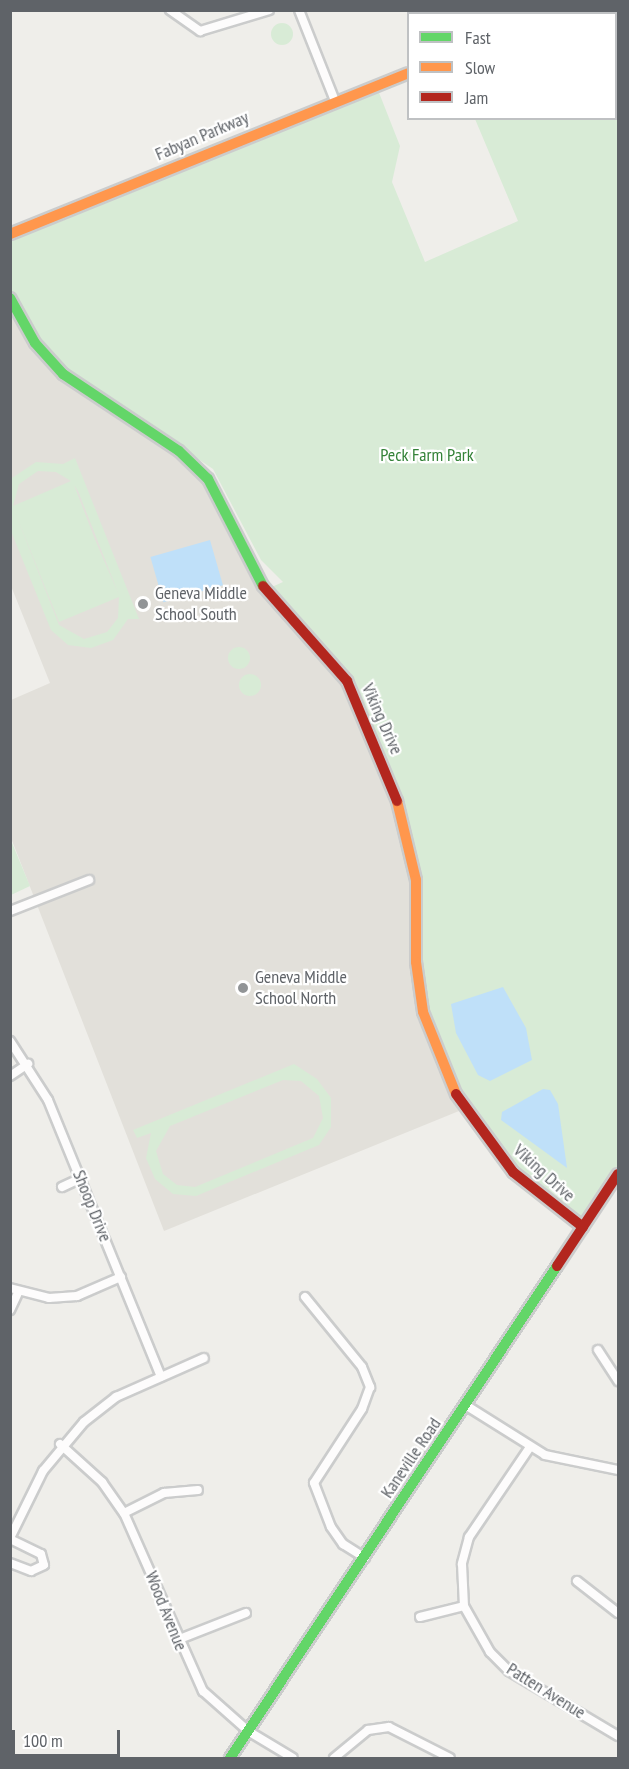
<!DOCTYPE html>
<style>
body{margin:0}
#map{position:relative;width:629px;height:1769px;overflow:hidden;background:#efeeea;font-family:"PT Sans Narrow",sans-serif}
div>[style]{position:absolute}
.education>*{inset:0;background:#e2e0da}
.green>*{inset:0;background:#d8ebd6}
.round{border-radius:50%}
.water>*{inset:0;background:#bfe0f9;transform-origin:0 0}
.roads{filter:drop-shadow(2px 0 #cbcccc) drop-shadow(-2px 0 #cbcccc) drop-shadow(0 2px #cbcccc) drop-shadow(0 -2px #cbcccc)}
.street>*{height:8px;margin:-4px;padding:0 4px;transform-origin:4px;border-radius:4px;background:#fdfcfc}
.fast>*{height:10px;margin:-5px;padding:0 5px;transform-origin:5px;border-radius:5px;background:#63d668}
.slow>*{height:10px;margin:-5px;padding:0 5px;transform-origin:5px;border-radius:5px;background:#ff974d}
.jam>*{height:10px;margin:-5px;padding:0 5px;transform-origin:5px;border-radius:5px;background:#b3261e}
.dots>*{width:16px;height:16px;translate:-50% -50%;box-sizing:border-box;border:3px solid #fff;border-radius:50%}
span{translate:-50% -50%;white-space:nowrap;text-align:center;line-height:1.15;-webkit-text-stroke:4.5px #fff;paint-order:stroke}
.street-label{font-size:18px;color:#5f6368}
.park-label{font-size:18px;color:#348238}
.poi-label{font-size:18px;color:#5f6368}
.left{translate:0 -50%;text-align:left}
.frame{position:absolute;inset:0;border:12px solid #5f6368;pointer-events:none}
.legend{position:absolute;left:407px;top:12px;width:210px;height:108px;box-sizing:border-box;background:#fff;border:2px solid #bfc1c3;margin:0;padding:8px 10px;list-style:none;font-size:18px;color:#5f6368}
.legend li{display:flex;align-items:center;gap:12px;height:30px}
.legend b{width:30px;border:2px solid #bfc1c3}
.scale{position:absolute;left:12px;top:1730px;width:108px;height:27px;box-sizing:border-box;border:3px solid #5f6368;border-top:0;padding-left:8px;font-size:18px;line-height:21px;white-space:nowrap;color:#5f6368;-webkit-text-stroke:4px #fff;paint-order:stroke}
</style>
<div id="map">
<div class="education">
<i style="clip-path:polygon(10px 305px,203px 476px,224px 509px,262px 596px,341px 677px,401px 818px,459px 1111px,164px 1231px,11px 838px,11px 700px,50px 683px,11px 586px)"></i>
</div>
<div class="green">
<i style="clip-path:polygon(571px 11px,618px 11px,618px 1176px,583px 1227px,545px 1201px,464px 1110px,423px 1011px,412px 850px,347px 681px,265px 590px,283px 582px,261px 560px,213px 469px,51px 361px,11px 289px,10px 234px,376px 85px,400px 146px,392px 182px,425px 262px,518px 221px,475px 119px,616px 118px,616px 14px,563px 13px)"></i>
<i class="round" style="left:271px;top:23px;width:22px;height:22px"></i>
<i style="clip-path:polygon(evenodd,75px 458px,139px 619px,128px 619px,113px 640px,91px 648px,68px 645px,51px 630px,11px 531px,12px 478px,36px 462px,63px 464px,75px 458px,38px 471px,56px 472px,71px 481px,13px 506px,19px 484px,38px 471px,75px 458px,74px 485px,78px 491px,119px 595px,96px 542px,74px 485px,75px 458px,13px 507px,59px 622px,119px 597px,118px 618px,107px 632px,84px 639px,59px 625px,13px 507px)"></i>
<i class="round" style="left:228px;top:647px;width:22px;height:22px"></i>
<i class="round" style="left:239px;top:674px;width:22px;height:22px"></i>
<i style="clip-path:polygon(10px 838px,30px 886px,11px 895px,10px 895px)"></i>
<i style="clip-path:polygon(evenodd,294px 1064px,317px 1079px,331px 1098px,331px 1127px,319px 1145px,196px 1196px,173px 1194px,155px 1179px,146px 1158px,151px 1133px,137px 1138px,133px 1130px,294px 1064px,283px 1080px,301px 1081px,319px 1096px,323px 1118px,313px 1138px,195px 1187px,177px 1185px,163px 1174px,156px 1151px,170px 1126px,283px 1080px)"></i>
</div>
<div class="water">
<i style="left:210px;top:540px;width:47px;height:62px;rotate:74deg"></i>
<i style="clip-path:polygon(503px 987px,526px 1028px,532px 1060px,490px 1081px,478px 1075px,456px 1033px,451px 1004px)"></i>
<i style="clip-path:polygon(543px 1089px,550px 1090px,558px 1104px,567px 1168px,501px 1120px,502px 1112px)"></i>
</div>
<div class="roads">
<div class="street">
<i style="left:170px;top:10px;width:37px;rotate:35deg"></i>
<i style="left:200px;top:31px;width:72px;rotate:-16.9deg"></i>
<i style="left:299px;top:10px;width:98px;rotate:68.4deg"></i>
<i style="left:10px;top:911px;width:85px;rotate:-21.4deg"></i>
<i style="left:10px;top:1041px;width:70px;rotate:57.2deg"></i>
<i style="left:48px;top:1100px;width:299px;rotate:67.8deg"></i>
<i style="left:10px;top:1076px;width:22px;rotate:-34deg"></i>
<i style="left:62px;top:1187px;width:21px;rotate:-25deg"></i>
<i style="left:10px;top:1288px;width:40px;rotate:14.4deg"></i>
<i style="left:49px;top:1298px;width:28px;rotate:-4deg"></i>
<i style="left:77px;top:1296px;width:48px;rotate:-23.4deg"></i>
<i style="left:305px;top:1297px;width:90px;rotate:50.8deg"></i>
<i style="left:362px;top:1367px;width:22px;rotate:68deg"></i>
<i style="left:370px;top:1387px;width:23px;rotate:110deg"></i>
<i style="left:362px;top:1409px;width:88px;rotate:123deg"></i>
<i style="left:314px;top:1483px;width:47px;rotate:68.9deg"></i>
<i style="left:331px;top:1527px;width:21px;rotate:55deg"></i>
<i style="left:343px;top:1544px;width:26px;rotate:32deg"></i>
<i style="left:10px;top:1310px;width:19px;rotate:-65deg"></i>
<i style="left:598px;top:1350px;width:37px;rotate:57deg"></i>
<i style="left:467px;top:1406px;width:92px;rotate:32.1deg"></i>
<i style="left:545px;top:1455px;width:75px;rotate:11.6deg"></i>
<i style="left:60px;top:1444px;width:57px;rotate:42.1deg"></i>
<i style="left:102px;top:1482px;width:38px;rotate:55deg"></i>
<i style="left:124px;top:1513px;width:195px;rotate:66.1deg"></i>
<i style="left:203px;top:1691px;width:60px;rotate:41.6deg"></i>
<i style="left:248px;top:1731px;width:52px;rotate:31deg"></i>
<i style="left:530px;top:1447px;width:109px;rotate:124.1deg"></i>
<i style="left:469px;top:1537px;width:28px;rotate:105deg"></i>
<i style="left:462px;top:1564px;width:42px;rotate:87.3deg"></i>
<i style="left:464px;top:1606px;width:53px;rotate:60.5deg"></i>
<i style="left:490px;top:1652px;width:27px;rotate:45deg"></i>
<i style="left:509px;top:1671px;width:127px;rotate:30.8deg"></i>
<i style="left:124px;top:1513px;width:45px;rotate:-26.6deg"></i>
<i style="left:164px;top:1493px;width:34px;rotate:-5deg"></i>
<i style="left:10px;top:1538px;width:75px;rotate:-63.8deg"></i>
<i style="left:43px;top:1471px;width:64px;rotate:-50.1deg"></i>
<i style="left:84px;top:1422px;width:41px;rotate:-38deg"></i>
<i style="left:116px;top:1397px;width:96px;rotate:-23.9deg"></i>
<i style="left:10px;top:1539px;width:34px;rotate:26deg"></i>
<i style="left:41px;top:1554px;width:11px;rotate:75deg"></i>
<i style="left:44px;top:1565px;width:14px;rotate:155deg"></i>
<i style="left:31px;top:1571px;width:22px;rotate:-159deg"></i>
<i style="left:577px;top:1581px;width:52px;rotate:38deg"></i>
<i style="left:420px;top:1617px;width:45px;rotate:-14deg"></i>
<i style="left:177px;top:1640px;width:74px;rotate:-21.4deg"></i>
<i style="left:334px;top:1758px;width:44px;rotate:-39.5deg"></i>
<i style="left:368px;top:1730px;width:21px;rotate:-8deg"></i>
<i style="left:389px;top:1727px;width:68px;rotate:26.9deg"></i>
</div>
<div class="fast">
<i style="left:10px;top:298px;width:51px;rotate:60.9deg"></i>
<i style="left:35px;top:343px;width:42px;rotate:47.9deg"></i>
<i style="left:63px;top:374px;width:139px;rotate:33.6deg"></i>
<i style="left:179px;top:451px;width:40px;rotate:44deg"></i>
<i style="left:208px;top:479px;width:120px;rotate:62.8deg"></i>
<i style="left:230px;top:1758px;width:591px;rotate:-56.39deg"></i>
</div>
<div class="slow">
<i style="left:563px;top:14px;width:9px;rotate:-27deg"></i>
<i style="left:10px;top:234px;width:429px;rotate:-22deg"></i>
<i style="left:397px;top:801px;width:81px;rotate:76.5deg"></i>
<i style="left:416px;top:880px;width:82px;rotate:90deg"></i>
<i style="left:416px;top:962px;width:50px;rotate:82deg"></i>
<i style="left:423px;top:1012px;width:88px;rotate:68.1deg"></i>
</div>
<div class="jam">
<i style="left:263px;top:586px;width:127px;rotate:48.5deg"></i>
<i style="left:347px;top:681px;width:130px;rotate:67.4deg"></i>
<i style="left:456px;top:1094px;width:97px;rotate:53.8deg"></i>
<i style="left:513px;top:1172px;width:89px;rotate:38.2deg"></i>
<i style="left:557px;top:1266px;width:110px;rotate:-56.5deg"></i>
</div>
</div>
<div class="dots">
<i style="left:143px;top:604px;background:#919496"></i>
<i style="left:243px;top:988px;background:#919496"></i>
</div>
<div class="street-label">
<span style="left:202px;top:136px;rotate:-23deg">Fabyan Parkway</span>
<span style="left:382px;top:719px;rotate:66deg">Viking Drive</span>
<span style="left:544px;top:1173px;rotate:42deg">Viking Drive</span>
<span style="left:92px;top:1206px;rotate:68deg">Shoop Drive</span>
<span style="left:411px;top:1458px;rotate:-56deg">Kaneville Road</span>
<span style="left:166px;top:1611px;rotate:68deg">Wood Avenue</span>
<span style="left:546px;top:1691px;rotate:32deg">Patten Avenue</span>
</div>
<div class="park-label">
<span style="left:427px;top:455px">Peck Farm Park</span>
</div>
<div class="poi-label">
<span class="left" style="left:155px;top:604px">Geneva Middle<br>School South</span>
<span class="left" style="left:255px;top:988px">Geneva Middle<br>School North</span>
</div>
<div class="frame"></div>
<ul class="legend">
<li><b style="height:8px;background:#63d668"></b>Fast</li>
<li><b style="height:8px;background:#ff974d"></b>Slow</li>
<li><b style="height:8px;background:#b3261e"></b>Jam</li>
</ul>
<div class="scale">100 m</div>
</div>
